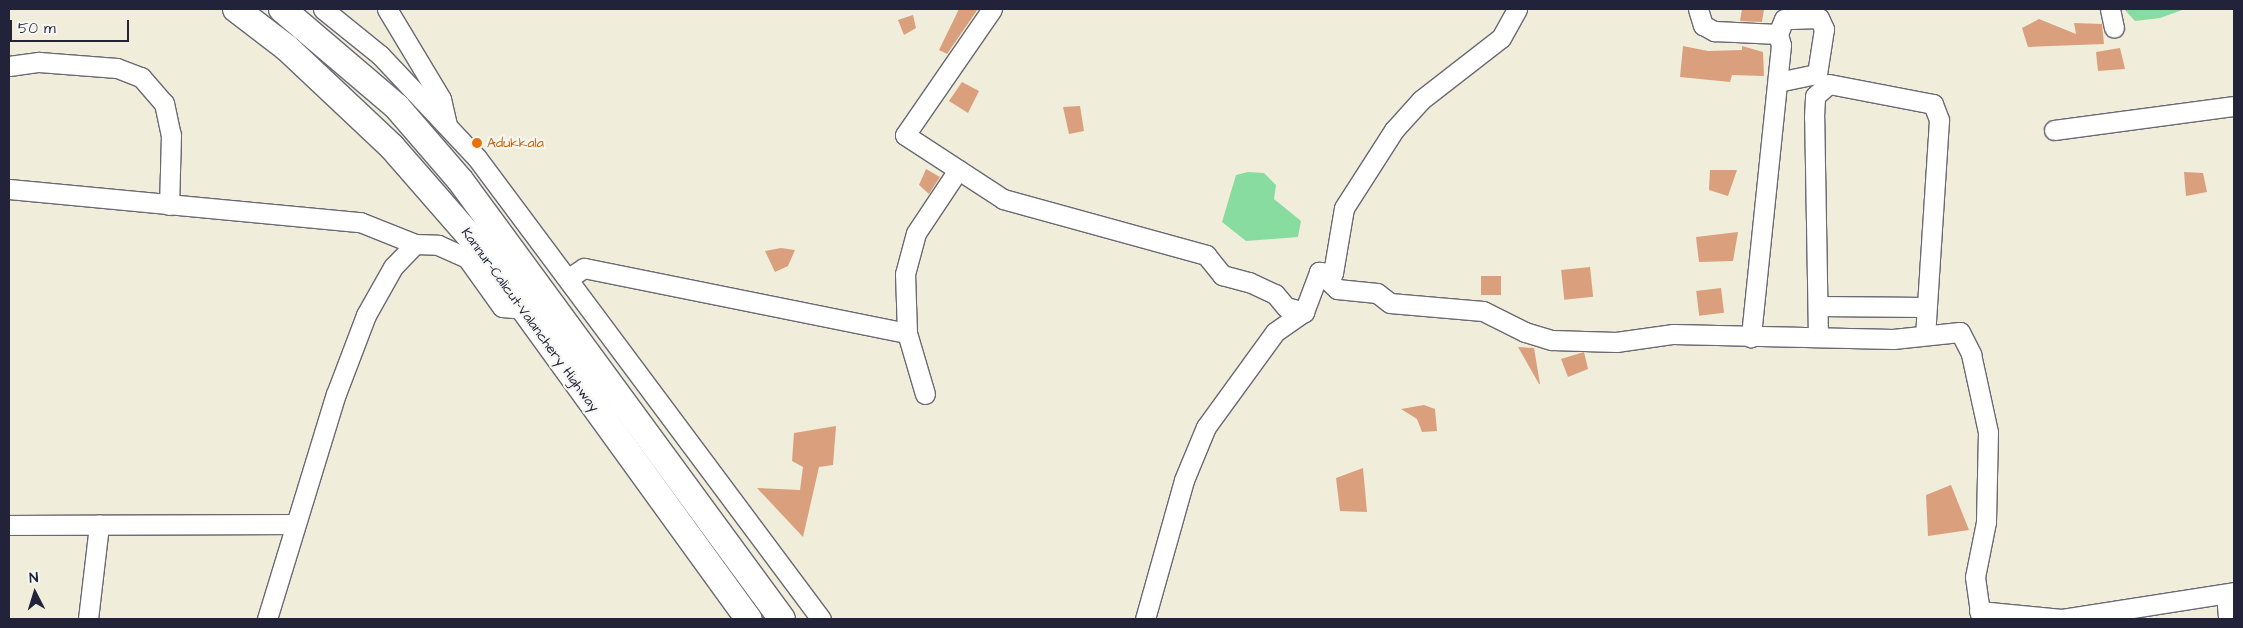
<!DOCTYPE html>
<style>
body{margin:0}
#map{position:relative;width:2243px;height:628px;overflow:hidden;background:#f0eddb;font-family:"Architects Daughter",sans-serif}
div>[style]{position:absolute}
.green>*{inset:0;background:#88dc9f}
.building>*{inset:0;background:#daa07d;transform-origin:0 0}
.roads{filter:drop-shadow(1px 0 #6a6973) drop-shadow(-1px 0 #6a6973) drop-shadow(0 1px #6a6973) drop-shadow(0 -1px #6a6973)}
.minor>*{height:19px;margin:-9.5px;padding:0 9.5px;transform-origin:9.5px;border-radius:9.5px;background:#fff}
.highway>*{height:26px;margin:-13px;padding:0 13px;transform-origin:13px;border-radius:13px;background:#fff}
.dots>*{width:14px;height:14px;translate:-50% -50%;box-sizing:border-box;border:2px solid #f6f6f2;border-radius:50%}
span{translate:-50% -50%;white-space:nowrap;text-align:center;line-height:1.15;-webkit-text-stroke:4.5px #f6f6f2;paint-order:stroke}
.food-label{font-size:14px;color:#c56008}
.left{translate:0 -50%;text-align:left}
.street-label{font-size:14px;color:#22223b}
.frame{position:absolute;inset:0;border:10px solid #22223b;pointer-events:none}
.north{position:absolute;left:10px;top:568px;width:50px;height:50px;-webkit-text-stroke:4px #f6f6f2;paint-order:stroke;rotate:355deg;font-size:14px;font-weight:700;line-height:20px;text-align:center;color:#22223b}
.north::after{content:'';display:block;margin:auto;width:18px;height:22px;background:#22223b;clip-path:polygon(50% 0,100% 100%,50% 72%,0 100%)}
.scale{position:absolute;left:10px;top:20px;width:119px;height:22px;box-sizing:border-box;border:2px solid #22223b;border-top:0;padding-left:6px;font-size:15px;line-height:18px;white-space:nowrap;color:#22223b;-webkit-text-stroke:4px #f6f6f2;paint-order:stroke}
</style>
<div id="map">
<div class="green">
<i style="clip-path:polygon(2124px 9px,2185px 9px,2160px 18px,2135px 21px)"></i>
<i style="clip-path:polygon(1248px 172px,1264px 173px,1276px 185px,1274px 199px,1301px 221px,1298px 237px,1246px 241px,1222px 222px,1236px 175px)"></i>
</div>
<div class="building">
<i style="clip-path:polygon(959px 9px,978px 9px,947px 54px,939px 50px)"></i>
<i style="clip-path:polygon(1742px 9px,1764px 9px,1762px 22px,1740px 21px)"></i>
<i style="clip-path:polygon(913px 15px,916px 28px,904px 35px,898px 20px)"></i>
<i style="clip-path:polygon(2039px 19px,2076px 34px,2074px 23px,2102px 24px,2104px 44px,2028px 47px,2022px 28px)"></i>
<i style="clip-path:polygon(1683px 46px,1708px 51px,1742px 50px,1742px 46px,1763px 52px,1764px 76px,1732px 75px,1730px 82px,1680px 77px)"></i>
<i style="clip-path:polygon(2120px 48px,2125px 69px,2098px 71px,2096px 52px)"></i>
<i style="clip-path:polygon(962px 82px,979px 91px,968px 113px,949px 101px)"></i>
<i style="clip-path:polygon(1080px 106px,1084px 131px,1069px 134px,1063px 107px)"></i>
<i style="clip-path:polygon(926px 169px,940px 177px,929px 194px,919px 185px)"></i>
<i style="clip-path:polygon(1710px 170px,1737px 170px,1728px 196px,1709px 190px)"></i>
<i style="clip-path:polygon(2184px 172px,2203px 173px,2207px 192px,2186px 196px)"></i>
<i style="clip-path:polygon(1738px 232px,1733px 261px,1699px 262px,1696px 237px)"></i>
<i style="clip-path:polygon(781px 248px,795px 250px,788px 266px,775px 272px,765px 251px)"></i>
<i style="left:1590px;top:267px;width:30px;height:29px;rotate:84deg"></i>
<i style="left:1481px;top:276px;width:20px;height:19px"></i>
<i style="left:1721px;top:288px;width:25px;height:25px;rotate:83deg"></i>
<i style="clip-path:polygon(1518px 347px,1534px 348px,1540px 384px,1539px 384px)"></i>
<i style="clip-path:polygon(1584px 352px,1588px 369px,1568px 377px,1561px 359px)"></i>
<i style="clip-path:polygon(1424px 405px,1435px 409px,1437px 431px,1422px 432px,1417px 419px,1401px 409px)"></i>
<i style="clip-path:polygon(836px 426px,833px 465px,819px 467px,803px 537px,757px 488px,800px 490px,803px 467px,792px 461px,794px 433px)"></i>
<i style="clip-path:polygon(1363px 468px,1367px 512px,1340px 511px,1336px 478px)"></i>
<i style="clip-path:polygon(1951px 485px,1969px 530px,1928px 536px,1926px 495px)"></i>
</div>
<div class="roads">
<div class="minor">
<i style="left:323px;top:9px;width:73px;rotate:38.9deg"></i>
<i style="left:380px;top:55px;width:141px;rotate:46.7deg"></i>
<i style="left:477px;top:158px;width:575px;rotate:53.27deg"></i>
<i style="left:387px;top:9px;width:105px;rotate:59deg"></i>
<i style="left:441px;top:99px;width:26px;rotate:77deg"></i>
<i style="left:992px;top:9px;width:153px;rotate:124.6deg"></i>
<i style="left:905px;top:135px;width:117px;rotate:33.1deg"></i>
<i style="left:1003px;top:199px;width:211px;rotate:15.4deg"></i>
<i style="left:1206px;top:255px;width:26px;rotate:51deg"></i>
<i style="left:1222px;top:275px;width:28px;rotate:15deg"></i>
<i style="left:1249px;top:282px;width:29px;rotate:25deg"></i>
<i style="left:1275px;top:294px;width:17px;rotate:50deg"></i>
<i style="left:1286px;top:307px;width:19px;rotate:16deg"></i>
<i style="left:1698px;top:9px;width:17px;rotate:73deg"></i>
<i style="left:1703px;top:25px;width:13px;rotate:29deg"></i>
<i style="left:1714px;top:31px;width:64px;rotate:2.7deg"></i>
<i style="left:1778px;top:34px;width:11px;rotate:75deg"></i>
<i style="left:1781px;top:45px;width:294px;rotate:95.9deg"></i>
<i style="left:2110px;top:9px;width:19px;rotate:78deg"></i>
<i style="left:9px;top:66px;width:30px;rotate:-8deg"></i>
<i style="left:39px;top:62px;width:78px;rotate:4.4deg"></i>
<i style="left:117px;top:68px;width:26px;rotate:21deg"></i>
<i style="left:141px;top:77px;width:35px;rotate:49deg"></i>
<i style="left:164px;top:103px;width:33px;rotate:78deg"></i>
<i style="left:171px;top:135px;width:70px;rotate:91.6deg"></i>
<i style="left:1778px;top:82px;width:40px;rotate:-12deg"></i>
<i style="left:1817px;top:74px;width:46px;rotate:-81.2deg"></i>
<i style="left:1824px;top:29px;width:12px;rotate:-114deg"></i>
<i style="left:1819px;top:18px;width:35px;rotate:178deg"></i>
<i style="left:1784px;top:19px;width:16px;rotate:112deg"></i>
<i style="left:2054px;top:130px;width:182px;rotate:-7.6deg"></i>
<i style="left:9px;top:189px;width:353px;rotate:5.4deg"></i>
<i style="left:360px;top:222px;width:59px;rotate:21.8deg"></i>
<i style="left:1319px;top:272px;width:25px;rotate:43deg"></i>
<i style="left:1337px;top:289px;width:40px;rotate:5.7deg"></i>
<i style="left:1377px;top:293px;width:16px;rotate:38deg"></i>
<i style="left:1390px;top:303px;width:93px;rotate:4.9deg"></i>
<i style="left:1483px;top:311px;width:47px;rotate:26.6deg"></i>
<i style="left:1525px;top:332px;width:28px;rotate:17deg"></i>
<i style="left:1552px;top:340px;width:64px;rotate:1.8deg"></i>
<i style="left:1616px;top:342px;width:58px;rotate:-8deg"></i>
<i style="left:1673px;top:334px;width:220px;rotate:1.3deg"></i>
<i style="left:1893px;top:339px;width:67px;rotate:-6deg"></i>
<i style="left:1960px;top:332px;width:25px;rotate:63deg"></i>
<i style="left:1971px;top:354px;width:80px;rotate:77.7deg"></i>
<i style="left:1988px;top:432px;width:90px;rotate:91.3deg"></i>
<i style="left:1986px;top:522px;width:56px;rotate:101.3deg"></i>
<i style="left:1975px;top:577px;width:42px;rotate:81.9deg"></i>
<i style="left:1319px;top:272px;width:14px;rotate:4deg"></i>
<i style="left:1333px;top:273px;width:66px;rotate:-80.4deg"></i>
<i style="left:1344px;top:208px;width:93px;rotate:-57.3deg"></i>
<i style="left:1394px;top:130px;width:40px;rotate:-48deg"></i>
<i style="left:1421px;top:100px;width:101px;rotate:-37.8deg"></i>
<i style="left:1501px;top:38px;width:33px;rotate:-61deg"></i>
<i style="left:569px;top:278px;width:18px;rotate:-34deg"></i>
<i style="left:584px;top:268px;width:329px;rotate:11.4deg"></i>
<i style="left:1818px;top:306px;width:108px;rotate:0.5deg"></i>
<i style="left:1818px;top:337px;width:220px;rotate:-91deg"></i>
<i style="left:1814px;top:117px;width:21px;rotate:-87deg"></i>
<i style="left:1815px;top:96px;width:18px;rotate:-41deg"></i>
<i style="left:1829px;top:84px;width:106px;rotate:10.9deg"></i>
<i style="left:1933px;top:104px;width:17px;rotate:69deg"></i>
<i style="left:1939px;top:120px;width:214px;rotate:93.7deg"></i>
<i style="left:925px;top:394px;width:64px;rotate:-106.4deg"></i>
<i style="left:907px;top:333px;width:59px;rotate:-91.9deg"></i>
<i style="left:905px;top:274px;width:42px;rotate:-75deg"></i>
<i style="left:916px;top:233px;width:76px;rotate:-56.3deg"></i>
<i style="left:9px;top:525px;width:284px;rotate:-0.2deg"></i>
<i style="left:2226px;top:594px;width:25px;rotate:85deg"></i>
<i style="left:1979px;top:611px;width:83px;rotate:5.5deg"></i>
<i style="left:2062px;top:619px;width:174px;rotate:-8.9deg"></i>
<i style="left:88px;top:619px;width:95px;rotate:-83.3deg"></i>
<i style="left:267px;top:619px;width:235px;rotate:-73deg"></i>
<i style="left:336px;top:394px;width:85px;rotate:-69.2deg"></i>
<i style="left:366px;top:315px;width:55px;rotate:-60.6deg"></i>
<i style="left:393px;top:267px;width:32px;rotate:-46deg"></i>
<i style="left:415px;top:244px;width:23px;rotate:2deg"></i>
<i style="left:438px;top:245px;width:32px;rotate:24deg"></i>
<i style="left:467px;top:258px;width:60px;rotate:54.5deg"></i>
<i style="left:502px;top:307px;width:21px;rotate:5deg"></i>
<i style="left:1145px;top:619px;width:144px;rotate:-74.3deg"></i>
<i style="left:1184px;top:480px;width:57px;rotate:-67.5deg"></i>
<i style="left:1206px;top:427px;width:117px;rotate:-54deg"></i>
<i style="left:1275px;top:332px;width:35px;rotate:-35deg"></i>
<i style="left:1304px;top:312px;width:43px;rotate:-69.4deg"></i>
</div>
<div class="highway">
<i style="left:236px;top:9px;width:64px;rotate:37.4deg"></i>
<i style="left:287px;top:48px;width:144px;rotate:43.3deg"></i>
<i style="left:392px;top:147px;width:134px;rotate:48.9deg"></i>
<i style="left:480px;top:248px;width:458px;rotate:54.1deg"></i>
<i style="left:282px;top:9px;width:151px;rotate:40.4deg"></i>
<i style="left:397px;top:107px;width:96px;rotate:49.2deg"></i>
<i style="left:460px;top:180px;width:544px;rotate:53.74deg"></i>
</div>
</div>
<div class="dots">
<i style="left:477px;top:143px;background:#e8710a"></i>
</div>
<div class="food-label">
<span class="left" style="left:487px;top:143px">Adukkala</span>
</div>
<div class="street-label">
<span style="left:530px;top:320px;rotate:54deg">Kannur-Calicut-Valanchery Highway</span>
</div>
<div class="frame"></div>
<div class="north">N</div>
<div class="scale">50 m</div>
</div>
